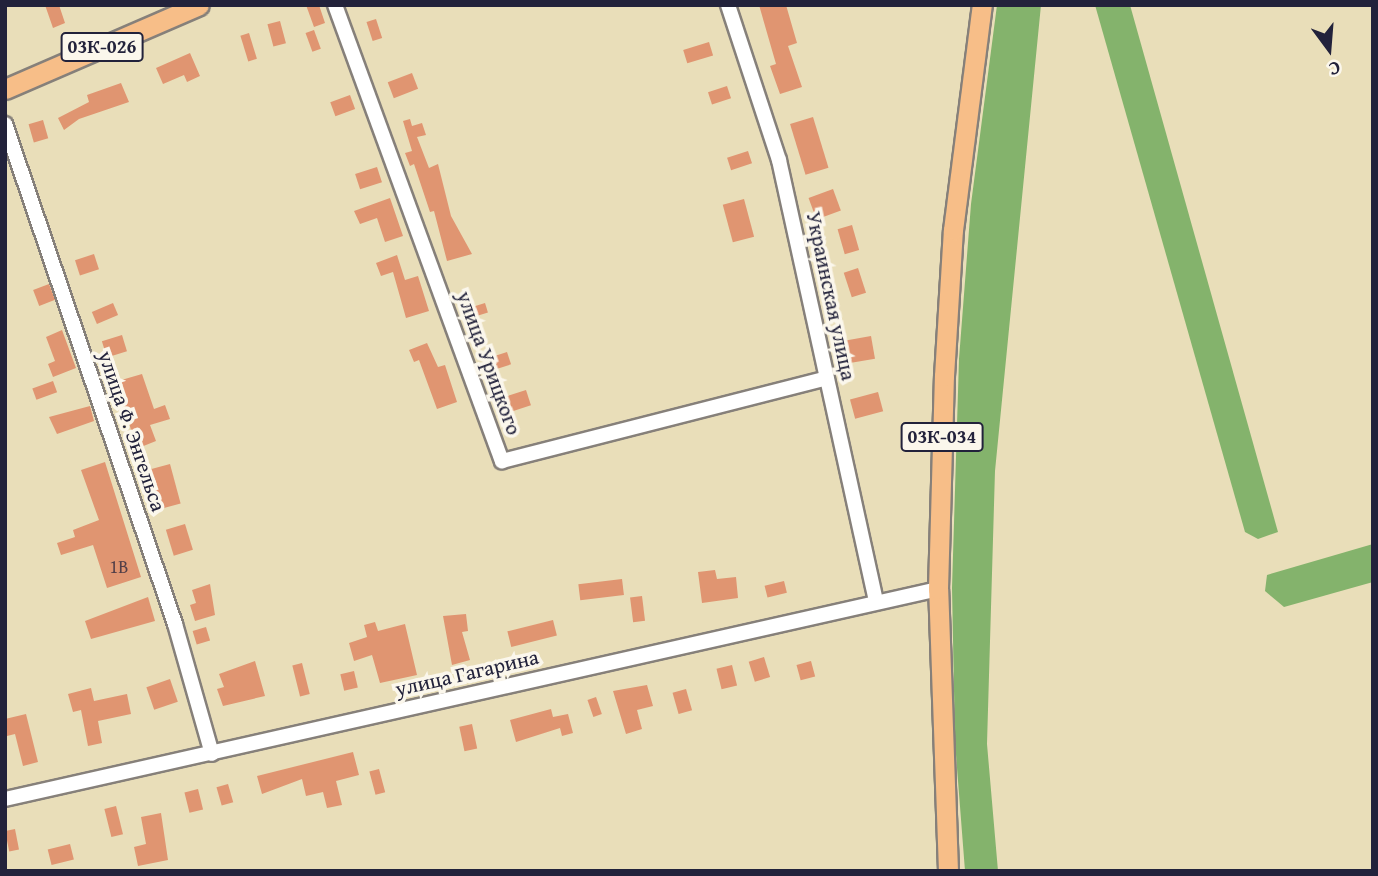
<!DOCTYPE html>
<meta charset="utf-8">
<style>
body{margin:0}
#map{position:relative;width:1378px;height:876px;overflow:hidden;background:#e9deb9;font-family:"Gentium Book Plus",serif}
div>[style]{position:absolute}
.forest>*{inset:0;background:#84b36c}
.building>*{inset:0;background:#e09571;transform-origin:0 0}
.roads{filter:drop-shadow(2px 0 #86807a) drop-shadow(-2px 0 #86807a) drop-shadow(0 2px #86807a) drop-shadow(0 -2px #86807a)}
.minor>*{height:14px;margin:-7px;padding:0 7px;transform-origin:7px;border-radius:7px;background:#fff}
.major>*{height:19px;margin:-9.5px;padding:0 9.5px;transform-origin:9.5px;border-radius:9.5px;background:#f7be88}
span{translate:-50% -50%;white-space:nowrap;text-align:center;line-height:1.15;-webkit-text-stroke:7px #fbf7ec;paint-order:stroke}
.number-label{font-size:18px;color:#523f48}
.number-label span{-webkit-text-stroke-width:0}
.shield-label span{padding:2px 5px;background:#fbf7ec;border:2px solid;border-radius:5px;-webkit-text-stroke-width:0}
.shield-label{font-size:19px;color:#22223b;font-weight:700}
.street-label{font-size:21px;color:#22223b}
.frame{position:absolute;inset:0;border:7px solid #22223b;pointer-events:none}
.north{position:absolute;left:1294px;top:14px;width:70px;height:70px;-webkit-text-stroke:5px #fbf7ec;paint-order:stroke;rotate:164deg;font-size:19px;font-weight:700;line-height:28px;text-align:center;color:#22223b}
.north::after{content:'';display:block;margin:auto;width:24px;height:32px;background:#22223b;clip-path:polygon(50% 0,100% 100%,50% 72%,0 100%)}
</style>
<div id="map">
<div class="forest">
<i style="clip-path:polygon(997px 5px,1041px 5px,995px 471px,987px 744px,998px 871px,965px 871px,955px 742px,952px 588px,959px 359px,971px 204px)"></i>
<i style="clip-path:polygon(1095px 5px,1130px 5px,1278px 532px,1258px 539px,1245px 532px)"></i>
<i style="clip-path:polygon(1373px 544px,1373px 582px,1284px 607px,1265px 591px,1267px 575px)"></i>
</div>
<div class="building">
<i style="clip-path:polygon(45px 5px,59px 5px,65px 23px,53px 28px)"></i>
<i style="clip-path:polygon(306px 5px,319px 5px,325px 23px,314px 27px)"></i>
<i style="clip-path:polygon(759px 5px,786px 5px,797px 43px,788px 46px,802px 87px,780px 94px,770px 66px,776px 64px)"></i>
<i style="left:376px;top:19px;width:20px;height:10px;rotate:72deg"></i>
<i style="left:280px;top:21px;width:23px;height:13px;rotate:75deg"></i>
<i style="left:314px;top:30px;width:20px;height:9px;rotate:70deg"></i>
<i style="left:249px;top:33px;width:27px;height:9px;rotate:73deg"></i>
<i style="left:709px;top:42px;width:14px;height:27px;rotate:73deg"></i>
<i style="clip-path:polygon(190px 53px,200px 76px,187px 82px,184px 75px,163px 84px,156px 68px)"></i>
<i style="left:412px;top:73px;width:17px;height:26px;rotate:69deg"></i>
<i style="clip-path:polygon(121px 83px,129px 102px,79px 119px,64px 130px,58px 118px,89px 102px,87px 95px)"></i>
<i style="left:727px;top:86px;width:13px;height:20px;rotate:72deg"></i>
<i style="left:350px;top:95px;width:15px;height:21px;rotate:70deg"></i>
<i style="left:813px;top:117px;width:53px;height:24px;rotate:73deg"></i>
<i style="clip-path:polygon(410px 119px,412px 126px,422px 123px,426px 135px,417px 137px,429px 168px,438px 164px,451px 216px,472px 254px,447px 261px,434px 211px,430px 212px,414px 164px,410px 166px,405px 153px,412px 151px,403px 121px)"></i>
<i style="left:43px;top:120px;width:19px;height:15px;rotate:74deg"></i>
<i style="left:748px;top:151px;width:13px;height:22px;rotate:72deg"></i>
<i style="left:377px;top:167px;width:16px;height:23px;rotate:72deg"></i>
<i style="left:833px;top:189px;width:23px;height:26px;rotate:70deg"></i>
<i style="clip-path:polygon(390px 198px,403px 236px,385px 242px,377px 218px,360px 224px,354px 211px)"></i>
<i style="left:744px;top:199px;width:39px;height:22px;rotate:75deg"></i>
<i style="left:852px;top:225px;width:26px;height:15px;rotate:74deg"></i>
<i style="left:94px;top:254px;width:16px;height:20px;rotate:72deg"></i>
<i style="clip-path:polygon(397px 255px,405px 280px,418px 276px,429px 311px,406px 318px,393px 272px,381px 276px,376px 263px)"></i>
<i style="left:858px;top:268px;width:26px;height:15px;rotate:72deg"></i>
<i style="left:49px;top:284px;width:17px;height:17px;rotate:69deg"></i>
<i style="left:113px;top:303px;width:13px;height:23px;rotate:67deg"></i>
<i style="left:485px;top:303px;width:10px;height:21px;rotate:73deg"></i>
<i style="clip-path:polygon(62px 330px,76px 368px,53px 377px,48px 364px,55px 361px,46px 337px)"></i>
<i style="left:122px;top:335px;width:17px;height:21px;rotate:73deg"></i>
<i style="left:871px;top:336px;width:23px;height:27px;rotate:80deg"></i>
<i style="clip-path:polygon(427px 343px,438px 367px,445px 365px,457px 402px,437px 409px,419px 360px,414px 362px,409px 350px)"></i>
<i style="left:507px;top:352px;width:13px;height:25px;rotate:72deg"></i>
<i style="clip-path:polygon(142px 374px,154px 409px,165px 405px,170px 419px,150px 425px,156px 441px,136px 449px,118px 381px)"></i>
<i style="left:53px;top:381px;width:12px;height:22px;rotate:70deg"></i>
<i style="left:526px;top:390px;width:16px;height:28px;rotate:72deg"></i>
<i style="left:878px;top:392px;width:20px;height:29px;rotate:75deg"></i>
<i style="clip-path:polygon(90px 406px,94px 421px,57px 434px,49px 417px)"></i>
<i style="clip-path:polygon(105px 462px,141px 577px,107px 588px,93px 545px,61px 555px,57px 543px,75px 537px,73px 530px,99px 520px,81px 470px)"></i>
<i style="left:170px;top:464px;width:41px;height:24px;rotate:75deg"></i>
<i style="left:185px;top:524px;width:27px;height:20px;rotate:73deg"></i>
<i style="clip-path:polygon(715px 570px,717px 579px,736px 577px,738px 598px,702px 603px,698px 572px)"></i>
<i style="left:622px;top:579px;width:16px;height:44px;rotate:83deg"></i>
<i style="left:784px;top:581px;width:12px;height:20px;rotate:76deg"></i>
<i style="clip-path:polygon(210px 584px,215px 615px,195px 621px,190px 605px,196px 603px,192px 590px)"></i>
<i style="left:642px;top:596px;width:25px;height:12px;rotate:83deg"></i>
<i style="clip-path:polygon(148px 597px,155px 621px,91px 639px,85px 621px)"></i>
<i style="clip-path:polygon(466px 614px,468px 631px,462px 632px,470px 660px,452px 665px,443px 616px)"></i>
<i style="left:553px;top:620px;width:16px;height:47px;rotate:76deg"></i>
<i style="clip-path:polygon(375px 622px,378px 631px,405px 624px,417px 675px,380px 683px,372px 655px,354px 661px,349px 643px,367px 637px,364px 625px)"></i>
<i style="left:206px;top:627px;width:14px;height:14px;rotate:73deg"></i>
<i style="left:764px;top:657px;width:21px;height:16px;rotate:73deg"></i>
<i style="clip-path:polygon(255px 661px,265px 696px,223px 706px,217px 689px,224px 687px,219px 674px)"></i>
<i style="left:811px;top:661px;width:16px;height:15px;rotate:75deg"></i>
<i style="left:302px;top:663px;width:32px;height:10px;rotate:76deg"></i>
<i style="left:732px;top:665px;width:21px;height:16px;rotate:76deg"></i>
<i style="left:354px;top:671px;width:17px;height:14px;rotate:77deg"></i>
<i style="left:170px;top:679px;width:24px;height:25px;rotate:71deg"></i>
<i style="clip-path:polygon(647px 685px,653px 706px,637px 710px,642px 729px,626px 734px,613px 691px)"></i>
<i style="clip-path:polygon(91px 688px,94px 701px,127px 694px,131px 714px,98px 721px,102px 743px,88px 746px,81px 710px,73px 712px,68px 694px)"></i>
<i style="left:686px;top:689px;width:22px;height:14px;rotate:74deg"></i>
<i style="left:596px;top:697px;width:18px;height:9px;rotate:71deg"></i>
<i style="clip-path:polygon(551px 709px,553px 717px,568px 714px,573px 733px,562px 736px,560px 728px,516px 742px,510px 720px)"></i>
<i style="clip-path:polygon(26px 714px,38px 762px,23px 766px,15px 734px,7px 736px,5px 719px)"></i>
<i style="left:472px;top:724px;width:25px;height:13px;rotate:78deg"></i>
<i style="clip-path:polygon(353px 752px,359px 775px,336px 781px,342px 805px,327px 808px,323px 792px,306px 796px,302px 779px,262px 794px,257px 776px)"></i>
<i style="left:379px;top:769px;width:24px;height:10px;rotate:75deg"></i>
<i style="left:228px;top:784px;width:19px;height:12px;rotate:74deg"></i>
<i style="left:198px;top:789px;width:21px;height:14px;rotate:76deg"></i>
<i style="left:116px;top:806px;width:29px;height:12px;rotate:76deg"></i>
<i style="clip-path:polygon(161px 813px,168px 860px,138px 866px,134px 847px,146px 844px,141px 817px)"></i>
<i style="left:15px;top:829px;width:21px;height:10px;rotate:79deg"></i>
<i style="left:70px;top:844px;width:16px;height:23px;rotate:76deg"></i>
</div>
<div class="roads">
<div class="minor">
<i style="left:335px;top:5px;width:486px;rotate:69.9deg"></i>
<i style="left:502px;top:461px;width:335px;rotate:-14.3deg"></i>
<i style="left:728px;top:5px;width:163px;rotate:71.8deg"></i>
<i style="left:779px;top:160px;width:451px;rotate:77.6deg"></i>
<i style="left:5px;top:124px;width:528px;rotate:71.22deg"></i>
<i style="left:175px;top:624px;width:135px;rotate:74.1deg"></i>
<i style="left:5px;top:799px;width:956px;rotate:-12.68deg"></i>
</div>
<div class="major">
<i style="left:5px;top:89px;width:211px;rotate:-23.4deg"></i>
<i style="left:948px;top:871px;width:282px;rotate:-92deg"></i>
<i style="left:938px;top:589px;width:213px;rotate:-88.4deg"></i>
<i style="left:944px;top:376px;width:146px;rotate:-86.5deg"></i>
<i style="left:953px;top:230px;width:227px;rotate:-82.7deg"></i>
</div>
</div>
<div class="number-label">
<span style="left:119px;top:567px">1В</span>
</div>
<div class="shield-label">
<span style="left:102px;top:47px">03К-026</span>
<span style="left:942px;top:437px">03К-034</span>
</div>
<div class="street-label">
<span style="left:831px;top:296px;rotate:78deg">Украинская улица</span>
<span style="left:489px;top:363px;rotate:70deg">улица Урицкого</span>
<span style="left:132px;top:431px;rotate:71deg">улица Ф. Энгельса</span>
<span style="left:467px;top:673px;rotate:-13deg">улица Гагарина</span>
</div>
<div class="frame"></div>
<div class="north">С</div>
</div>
